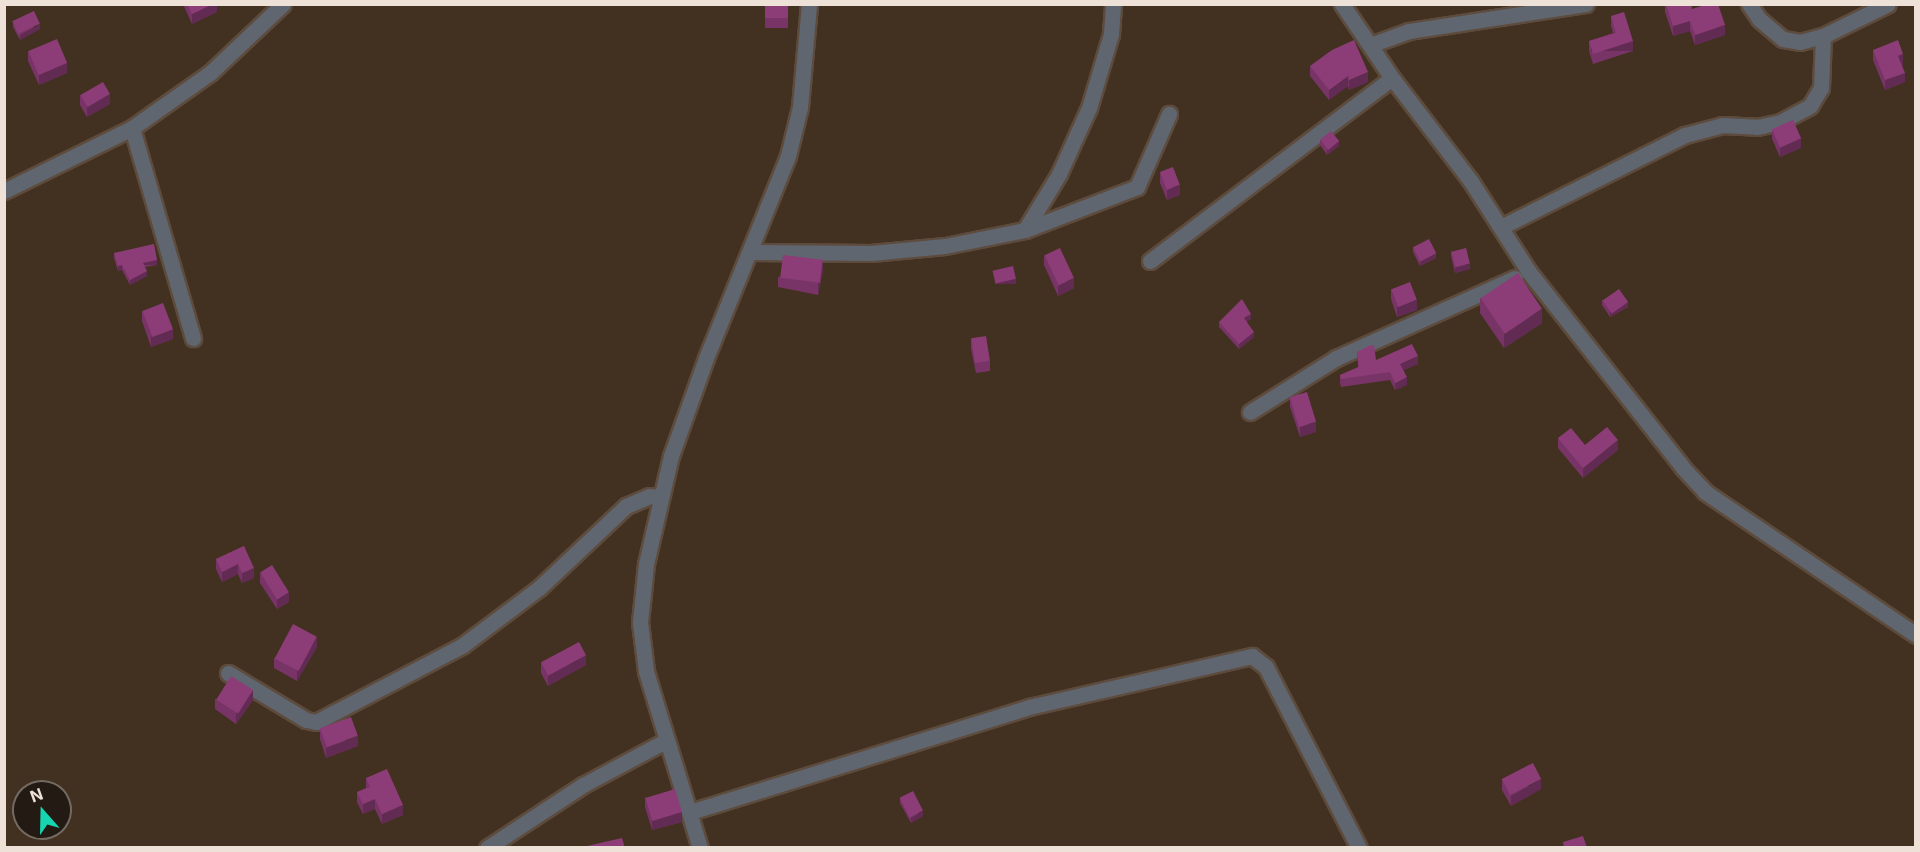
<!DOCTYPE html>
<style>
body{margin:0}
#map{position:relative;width:1920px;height:852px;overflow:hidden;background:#423021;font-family:Inter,sans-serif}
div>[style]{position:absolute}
.roads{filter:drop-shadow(2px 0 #5d4c3e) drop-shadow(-2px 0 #5d4c3e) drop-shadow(0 2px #5d4c3e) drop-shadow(0 -2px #5d4c3e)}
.minor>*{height:15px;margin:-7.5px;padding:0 7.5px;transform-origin:7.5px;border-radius:7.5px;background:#60666f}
.wall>*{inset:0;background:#783466;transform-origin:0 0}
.shaded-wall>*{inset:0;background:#622b53;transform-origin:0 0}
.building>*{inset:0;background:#8c3d77;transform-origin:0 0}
span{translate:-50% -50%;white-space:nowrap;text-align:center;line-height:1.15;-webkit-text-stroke:4.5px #221a13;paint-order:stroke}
.frame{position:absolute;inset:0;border:6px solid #ede1d8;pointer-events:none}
.north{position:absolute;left:12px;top:780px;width:60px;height:60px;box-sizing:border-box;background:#221a13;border:2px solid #736a62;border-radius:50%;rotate:340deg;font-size:16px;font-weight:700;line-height:24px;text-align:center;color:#ede1d8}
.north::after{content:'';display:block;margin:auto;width:21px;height:27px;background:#18d5b2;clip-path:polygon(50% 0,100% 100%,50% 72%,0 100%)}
</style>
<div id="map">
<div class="roads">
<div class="minor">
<i style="left:1342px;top:4px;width:89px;rotate:56deg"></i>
<i style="left:1392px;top:78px;width:128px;rotate:52.6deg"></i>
<i style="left:1470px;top:180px;width:109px;rotate:57.3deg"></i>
<i style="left:1529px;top:272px;width:249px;rotate:51.8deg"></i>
<i style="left:1683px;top:468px;width:33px;rotate:47deg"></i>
<i style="left:1705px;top:492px;width:255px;rotate:34.1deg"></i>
<i style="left:1749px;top:4px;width:18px;rotate:56deg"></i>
<i style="left:1759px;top:19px;width:31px;rotate:40deg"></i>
<i style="left:1783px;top:39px;width:17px;rotate:10deg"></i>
<i style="left:1800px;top:42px;width:24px;rotate:-15deg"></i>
<i style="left:1823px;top:36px;width:72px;rotate:-26.2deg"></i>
<i style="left:1370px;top:45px;width:41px;rotate:-19.7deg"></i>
<i style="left:1409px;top:31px;width:179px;rotate:-8.7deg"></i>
<i style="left:132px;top:128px;width:219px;rotate:73.8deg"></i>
<i style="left:4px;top:191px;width:143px;rotate:-26.2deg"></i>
<i style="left:132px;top:128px;width:95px;rotate:-35.2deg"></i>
<i style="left:210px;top:73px;width:100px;rotate:-43.4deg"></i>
<i style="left:1501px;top:227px;width:206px;rotate:-26.6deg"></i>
<i style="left:1685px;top:135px;width:38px;rotate:-15deg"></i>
<i style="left:1722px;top:125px;width:35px;rotate:3deg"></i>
<i style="left:1757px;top:127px;width:24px;rotate:-12deg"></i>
<i style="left:1780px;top:122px;width:34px;rotate:-28deg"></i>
<i style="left:1810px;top:106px;width:21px;rotate:-59deg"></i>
<i style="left:1821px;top:88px;width:52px;rotate:-87.8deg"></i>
<i style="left:1025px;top:230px;width:66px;rotate:-58.7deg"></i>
<i style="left:1059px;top:174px;width:72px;rotate:-65.6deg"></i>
<i style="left:1089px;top:108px;width:77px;rotate:-73.4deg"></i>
<i style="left:1111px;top:34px;width:30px;rotate:-86deg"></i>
<i style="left:751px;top:252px;width:120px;rotate:0.5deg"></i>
<i style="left:871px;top:253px;width:74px;rotate:-5.4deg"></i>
<i style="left:945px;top:246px;width:82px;rotate:-11.3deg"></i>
<i style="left:1025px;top:230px;width:120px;rotate:-21deg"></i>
<i style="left:1137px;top:187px;width:80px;rotate:-66.3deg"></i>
<i style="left:1150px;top:261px;width:303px;rotate:-37.1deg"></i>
<i style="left:1250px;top:412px;width:102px;rotate:-32.1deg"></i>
<i style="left:1336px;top:358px;width:196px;rotate:-24.1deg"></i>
<i style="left:228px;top:673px;width:91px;rotate:31.1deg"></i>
<i style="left:306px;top:720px;width:10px;rotate:11deg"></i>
<i style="left:316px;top:722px;width:166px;rotate:-27.6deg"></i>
<i style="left:463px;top:645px;width:95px;rotate:-36.9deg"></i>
<i style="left:539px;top:588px;width:120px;rotate:-43.3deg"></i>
<i style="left:626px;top:506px;width:25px;rotate:-23deg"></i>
<i style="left:649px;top:496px;width:11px;rotate:5deg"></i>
<i style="left:690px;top:812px;width:355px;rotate:-17.2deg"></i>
<i style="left:1029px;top:707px;width:229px;rotate:-12.9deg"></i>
<i style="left:1252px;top:656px;width:18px;rotate:38deg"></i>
<i style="left:1266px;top:667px;width:203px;rotate:62.8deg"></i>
<i style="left:487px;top:848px;width:115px;rotate:-33.3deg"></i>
<i style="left:583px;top:785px;width:93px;rotate:-28.2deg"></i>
<i style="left:700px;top:848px;width:185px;rotate:-107deg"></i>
<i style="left:646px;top:671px;width:49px;rotate:-97deg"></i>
<i style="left:640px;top:622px;width:58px;rotate:-84.1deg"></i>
<i style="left:646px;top:564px;width:111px;rotate:-77deg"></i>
<i style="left:671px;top:456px;width:104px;rotate:-70.3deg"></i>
<i style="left:706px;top:358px;width:218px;rotate:-67.9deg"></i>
<i style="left:788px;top:156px;width:50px;rotate:-76.2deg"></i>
<i style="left:800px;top:107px;width:103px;rotate:-85deg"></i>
</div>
</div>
<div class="wall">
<i style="clip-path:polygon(183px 4px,217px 4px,217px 12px,192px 24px)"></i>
<i style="left:765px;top:4px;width:23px;height:24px"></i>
<i style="clip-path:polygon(1665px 4px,1691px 4px,1692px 9px,1725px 35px,1695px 45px,1690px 31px,1673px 36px,1665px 12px)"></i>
<i style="clip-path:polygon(1611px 16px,1633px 51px,1593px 64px,1589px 51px,1589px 41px,1613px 33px,1611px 26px)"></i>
<i style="clip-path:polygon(13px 22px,40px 29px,20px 40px,13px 27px)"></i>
<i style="clip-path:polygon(1873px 50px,1903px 64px,1902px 65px,1905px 82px,1885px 90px,1873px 60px)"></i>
<i style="clip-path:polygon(28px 51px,67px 73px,39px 85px,28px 61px)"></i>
<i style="clip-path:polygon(1310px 66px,1368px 82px,1349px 90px,1348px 86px,1329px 100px,1310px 76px)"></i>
<i style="clip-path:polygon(80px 95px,110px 104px,87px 117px,80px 105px)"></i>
<i style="clip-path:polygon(1772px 129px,1801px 148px,1780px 157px,1772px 139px)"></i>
<i style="clip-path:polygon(1320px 140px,1339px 146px,1327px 155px,1320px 145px)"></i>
<i style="clip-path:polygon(1160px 173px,1180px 195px,1167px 200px,1160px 183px)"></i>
<i style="clip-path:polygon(1413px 247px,1436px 258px,1420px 266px,1413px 252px)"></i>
<i style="clip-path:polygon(1451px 251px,1470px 269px,1455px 273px,1451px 256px)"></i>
<i style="clip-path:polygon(114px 253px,157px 265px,145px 267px,147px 276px,130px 285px,122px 270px,118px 271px,114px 258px)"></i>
<i style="clip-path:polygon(1044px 255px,1074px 288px,1058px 296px,1044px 265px)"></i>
<i style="clip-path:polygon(823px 270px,818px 295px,778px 287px,778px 277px)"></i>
<i style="clip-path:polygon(1391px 289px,1417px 310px,1397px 317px,1391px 299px)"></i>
<i style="clip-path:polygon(1480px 298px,1542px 323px,1504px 348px,1480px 313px)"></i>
<i style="clip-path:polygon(1602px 300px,1628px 307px,1610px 317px,1602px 305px)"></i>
<i style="clip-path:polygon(142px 311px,173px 339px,151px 347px,142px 321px)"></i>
<i style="clip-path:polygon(1251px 319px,1246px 322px,1254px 337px,1239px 349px,1219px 327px,1219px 322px)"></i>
<i style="clip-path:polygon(971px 339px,990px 361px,990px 371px,976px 373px,971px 349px)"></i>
<i style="clip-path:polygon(1357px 352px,1376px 360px,1418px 364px,1403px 370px,1407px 385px,1395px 390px,1390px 380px,1341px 387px,1340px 383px,1340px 375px,1358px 367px)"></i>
<i style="clip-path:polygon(1290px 397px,1316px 432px,1300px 437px,1290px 407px)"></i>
<i style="clip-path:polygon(1558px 438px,1585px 445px,1618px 450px,1583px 478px,1558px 448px)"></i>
<i style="clip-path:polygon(244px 546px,254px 578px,242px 583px,238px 574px,222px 582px,216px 569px,216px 559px)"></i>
<i style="clip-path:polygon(260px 573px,289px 602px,277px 609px,260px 583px)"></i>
<i style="clip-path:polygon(317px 647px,297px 681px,274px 668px,274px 658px)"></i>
<i style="clip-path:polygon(541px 663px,586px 665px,548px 686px,541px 673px)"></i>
<i style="clip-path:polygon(215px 699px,253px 700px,236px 724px,215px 709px)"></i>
<i style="clip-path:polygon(320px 729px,358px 746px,326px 758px,320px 739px)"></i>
<i style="clip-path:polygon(366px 778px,403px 815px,382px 824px,375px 809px,363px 814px,357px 802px,357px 792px,366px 788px)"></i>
<i style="clip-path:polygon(1502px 780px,1541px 789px,1511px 806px,1502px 790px)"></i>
<i style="clip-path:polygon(645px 797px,682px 822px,652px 830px,645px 807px)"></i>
<i style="clip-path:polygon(900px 798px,923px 816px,911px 823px,900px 803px)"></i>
</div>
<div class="shaded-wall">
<i style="clip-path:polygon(213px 4px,217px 4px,217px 12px,192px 24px,192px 14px)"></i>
<i style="clip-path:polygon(1690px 21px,1690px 31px,1673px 36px,1673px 26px)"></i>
<i style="clip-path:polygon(40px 24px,40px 29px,20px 40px,20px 35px)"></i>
<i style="clip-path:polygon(1725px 25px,1725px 35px,1695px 45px,1695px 35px)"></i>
<i style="left:1633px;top:41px;width:10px;height:42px;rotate:90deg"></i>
<i style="clip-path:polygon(1903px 54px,1903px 64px,1898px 66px,1898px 56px)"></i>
<i style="clip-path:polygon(67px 63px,67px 73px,39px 85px,39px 75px)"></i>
<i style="clip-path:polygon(1368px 72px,1368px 82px,1349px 90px,1349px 80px)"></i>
<i style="clip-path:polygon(1905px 73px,1905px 82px,1885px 90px,1885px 80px)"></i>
<i style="clip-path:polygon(1348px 76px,1348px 86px,1329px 100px,1329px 90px)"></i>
<i style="clip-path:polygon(110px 94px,110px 104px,87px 117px,87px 107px)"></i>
<i style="clip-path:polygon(1801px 138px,1801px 148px,1780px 157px,1780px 147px)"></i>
<i style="clip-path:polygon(1339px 141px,1339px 146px,1327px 155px,1327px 150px)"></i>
<i style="clip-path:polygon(1180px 185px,1180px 195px,1167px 200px,1167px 190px)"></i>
<i style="clip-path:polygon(1436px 253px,1436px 258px,1420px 266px,1420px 261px)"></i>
<i style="left:157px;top:260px;width:5px;height:14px;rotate:90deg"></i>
<i style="clip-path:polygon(823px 260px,823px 270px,818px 295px,818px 285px)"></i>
<i style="clip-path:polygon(1470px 264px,1470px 269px,1455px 273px,1455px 267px)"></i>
<i style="clip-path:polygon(122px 265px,122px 270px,118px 271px,118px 266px)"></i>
<i style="clip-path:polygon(147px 271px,147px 276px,130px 285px,130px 280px)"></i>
<i style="clip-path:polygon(1074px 278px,1074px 288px,1058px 296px,1058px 286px)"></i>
<i style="left:1016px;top:279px;width:5px;height:21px;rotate:90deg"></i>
<i style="clip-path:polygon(1417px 300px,1417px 310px,1397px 317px,1397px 307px)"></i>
<i style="clip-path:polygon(1628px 302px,1628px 307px,1610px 317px,1610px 312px)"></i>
<i style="clip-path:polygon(1542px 309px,1542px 323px,1504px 348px,1504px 334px)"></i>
<i style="clip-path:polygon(1251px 314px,1251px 319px,1244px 323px,1244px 318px)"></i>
<i style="clip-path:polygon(173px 329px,173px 339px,151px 347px,151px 337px)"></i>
<i style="clip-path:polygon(1254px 332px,1254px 337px,1239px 349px,1239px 344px)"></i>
<i style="clip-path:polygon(1418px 356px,1418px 364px,1400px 372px,1400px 364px)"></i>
<i style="clip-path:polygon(1407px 377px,1407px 385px,1395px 390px,1395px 383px)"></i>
<i style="clip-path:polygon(1316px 422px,1316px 432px,1300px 437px,1300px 427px)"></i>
<i style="clip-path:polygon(1618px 440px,1618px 450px,1583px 478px,1583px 468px)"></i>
<i style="clip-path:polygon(238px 564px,238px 574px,222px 582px,222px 572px)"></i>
<i style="clip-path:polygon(254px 568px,254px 578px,242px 583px,242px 573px)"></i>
<i style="clip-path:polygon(289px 592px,289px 602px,277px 609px,277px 599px)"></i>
<i style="clip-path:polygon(317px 637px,317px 647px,297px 681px,297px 671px)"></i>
<i style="clip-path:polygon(586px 655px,586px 665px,548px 686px,548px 676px)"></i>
<i style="clip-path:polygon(253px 690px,253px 700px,236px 724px,236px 714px)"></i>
<i style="clip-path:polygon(358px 736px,358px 746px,326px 758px,326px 748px)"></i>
<i style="clip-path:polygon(1541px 779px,1541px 789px,1511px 806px,1511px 796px)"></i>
<i style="clip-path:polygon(375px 799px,375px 809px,363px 814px,363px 804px)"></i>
<i style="clip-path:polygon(403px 805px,403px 815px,382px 824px,382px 814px)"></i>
<i style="clip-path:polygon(923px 811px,923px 816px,911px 823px,911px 818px)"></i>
<i style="clip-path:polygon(682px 812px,682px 822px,652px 830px,652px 820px)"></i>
</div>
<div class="building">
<i style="clip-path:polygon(187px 4px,213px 4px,192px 14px)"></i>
<i style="left:765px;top:4px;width:23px;height:14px"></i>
<i style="clip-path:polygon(1666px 4px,1691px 4px,1692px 9px,1708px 4px,1718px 4px,1725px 25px,1695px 35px,1690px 21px,1673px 26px)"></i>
<i style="left:34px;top:11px;width:14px;height:24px;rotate:65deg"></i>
<i style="clip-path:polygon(1624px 12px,1633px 41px,1593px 54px,1589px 41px,1616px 33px,1611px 16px)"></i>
<i style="left:57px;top:39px;width:26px;height:31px;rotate:67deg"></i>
<i style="clip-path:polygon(1354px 40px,1368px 72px,1349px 80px,1348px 76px,1329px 90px,1310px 66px,1332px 50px)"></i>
<i style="clip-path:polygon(1898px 40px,1903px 54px,1898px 56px,1905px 73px,1885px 80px,1873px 50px)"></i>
<i style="left:103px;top:82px;width:14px;height:26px;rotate:60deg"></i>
<i style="left:1793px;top:120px;width:20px;height:23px;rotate:66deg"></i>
<i style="left:1331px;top:131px;width:13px;height:14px;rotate:51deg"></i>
<i style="left:1173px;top:167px;width:19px;height:14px;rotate:69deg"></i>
<i style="left:1429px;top:239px;width:16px;height:18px;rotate:63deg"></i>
<i style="clip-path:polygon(154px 244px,157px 260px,143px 263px,147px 271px,130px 280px,122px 265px,118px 266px,114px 253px)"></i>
<i style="left:1060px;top:248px;width:33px;height:17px;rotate:65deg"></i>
<i style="left:1466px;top:248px;width:16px;height:15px;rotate:76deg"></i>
<i style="left:783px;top:255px;width:40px;height:23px;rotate:7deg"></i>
<i style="left:1013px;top:266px;width:13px;height:21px;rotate:77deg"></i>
<i style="left:1518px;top:273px;width:43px;height:45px;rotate:56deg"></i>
<i style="left:1410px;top:282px;width:19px;height:20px;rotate:69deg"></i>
<i style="left:1619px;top:289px;width:16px;height:20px;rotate:55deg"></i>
<i style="clip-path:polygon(1242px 299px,1251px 314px,1244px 318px,1254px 332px,1239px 344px,1219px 322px)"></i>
<i style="left:163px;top:303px;width:28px;height:22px;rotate:69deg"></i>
<i style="left:986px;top:336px;width:25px;height:15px;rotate:81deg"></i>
<i style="clip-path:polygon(1412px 344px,1418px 356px,1400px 364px,1407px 377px,1395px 383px,1390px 372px,1341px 379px,1340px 375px,1359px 367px,1357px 352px,1369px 346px,1374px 345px,1376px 360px)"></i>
<i style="left:1307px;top:392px;width:31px;height:18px;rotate:73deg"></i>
<i style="clip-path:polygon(1607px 427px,1618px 440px,1583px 468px,1558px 438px,1571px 428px,1585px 445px)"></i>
<i style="clip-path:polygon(244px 546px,254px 568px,242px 573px,238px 564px,222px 572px,216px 559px)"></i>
<i style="left:272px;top:565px;width:32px;height:14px;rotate:58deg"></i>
<i style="left:293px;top:624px;width:27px;height:39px;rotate:28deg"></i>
<i style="left:579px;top:642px;width:15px;height:43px;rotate:62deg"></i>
<i style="left:231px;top:676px;width:26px;height:28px;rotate:32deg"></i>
<i style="left:351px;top:717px;width:20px;height:33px;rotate:70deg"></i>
<i style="left:1533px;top:763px;width:18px;height:35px;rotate:63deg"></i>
<i style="clip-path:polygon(387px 769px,403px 805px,382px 814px,375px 799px,363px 804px,357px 792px,370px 787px,366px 778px)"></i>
<i style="left:675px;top:789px;width:24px;height:31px;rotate:73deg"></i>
<i style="left:913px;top:791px;width:22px;height:15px;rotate:63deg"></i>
<i style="clip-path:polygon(1583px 836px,1587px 848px,1564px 848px,1563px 842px)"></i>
<i style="clip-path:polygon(622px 838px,625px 848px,587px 848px,587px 846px)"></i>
</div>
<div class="frame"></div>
<div class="north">N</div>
</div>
